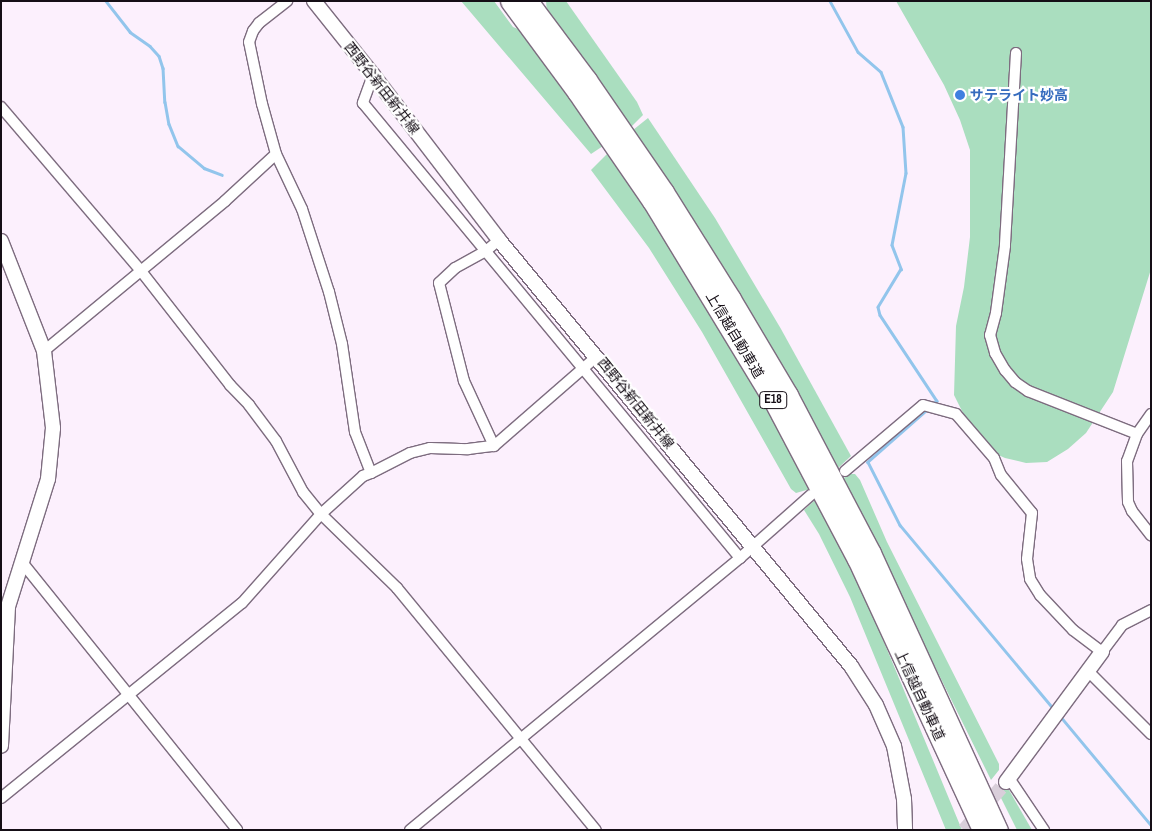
<!DOCTYPE html>
<meta charset="utf-8">
<style>
body{margin:0}
#map{position:relative;width:1152px;height:831px;overflow:hidden;background:#fcf0fd;font-family:"Archivo Narrow","Noto Sans JP",sans-serif}
div>[style]{position:absolute}
.green>*{inset:0;background:#aadebf}
.stream>*{height:2.5px;margin:-1.25px;padding:0 1.25px;transform-origin:1.25px;border-radius:1.25px;background:#92c5ec}
.secondary-tunnel>*{height:14px;margin-top:-7px;transform-origin:0;background:repeating-linear-gradient(90deg,#d9ceda 0 14px,transparent 0 21px)}
.roads{filter:drop-shadow(1px 0 #7d6c7f) drop-shadow(-1px 0 #7d6c7f) drop-shadow(0 1px #7d6c7f) drop-shadow(0 -1px #7d6c7f)}
.street>*{height:10px;margin:-5px;padding:0 5px;transform-origin:5px;border-radius:5px;background:#fff}
.secondary>*{height:14px;margin:-7px;padding:0 7px;transform-origin:7px;border-radius:7px;background:#fff}
.highway>*{height:19px;margin:-9.5px;padding:0 9.5px;transform-origin:9.5px;border-radius:9.5px;background:#fff}
.dots>*{width:14px;height:14px;translate:-50% -50%;box-sizing:border-box;border:2px solid #fff;border-radius:50%}
span{translate:-50% -50%;white-space:nowrap;text-align:center;line-height:1.15;-webkit-text-stroke:4.5px #fff;paint-order:stroke}
.shield-label span{padding:1px 4px;background:#fff;border:1px solid;border-radius:4px;-webkit-text-stroke-width:0}
.shield-label{font-size:12px;color:#150e16;font-weight:700}
.street-label{font-size:14px;color:#150e16}
.shop-label{font-size:14px;color:#366cbe;font-weight:700}
.left{translate:0 -50%;text-align:left}
.frame{position:absolute;inset:0;border:2px solid #150e16;pointer-events:none}
</style>
<div id="map">
<div class="green">
<i style="clip-path:polygon(461px 1px,494px 1px,513px 27px,523px 31px,603px 146px,591px 154px)"></i>
<i style="clip-path:polygon(546px 1px,566px 1px,637px 102px,643px 115px,630px 128px,547px 13px)"></i>
<i style="clip-path:polygon(896px 1px,1151px 1px,1151px 269px,1113px 392px,1086px 433px,1068px 449px,1047px 462px,1026px 463px,1005px 458px,985px 449px,965px 417px,954px 395px,956px 326px,964px 287px,970px 237px,970px 150px,960px 120px,944px 85px)"></i>
<i style="clip-path:polygon(648px 118px,715px 218px,781px 329px,851px 456px,836px 470px,633px 130px)"></i>
<i style="clip-path:polygon(608px 153px,630px 183px,734px 349px,810px 489px,796px 493px,791px 489px,702px 332px,649px 248px,591px 170px)"></i>
<i style="clip-path:polygon(850px 474px,855px 474px,860px 480px,887px 542px,999px 764px,999px 770px,991px 780px,842px 479px)"></i>
<i style="clip-path:polygon(815px 500px,834px 532px,874px 618px,962px 830px,946px 830px,850px 597px,819px 534px,804px 510px)"></i>
<i style="clip-path:polygon(1004px 789px,1009px 790px,1032px 830px,1017px 830px,999px 794px)"></i>
</div>
<div class="stream">
<i style="left:106px;top:1px;width:39px;rotate:52deg"></i>
<i style="left:130px;top:32px;width:24px;rotate:35deg"></i>
<i style="left:150px;top:46px;width:13px;rotate:48deg"></i>
<i style="left:159px;top:56px;width:13px;rotate:72deg"></i>
<i style="left:163px;top:68px;width:34px;rotate:87deg"></i>
<i style="left:165px;top:102px;width:22px;rotate:80deg"></i>
<i style="left:169px;top:124px;width:24px;rotate:68deg"></i>
<i style="left:178px;top:146px;width:34px;rotate:40deg"></i>
<i style="left:204px;top:168px;width:19px;rotate:21deg"></i>
<i style="left:830px;top:1px;width:58px;rotate:61.2deg"></i>
<i style="left:858px;top:52px;width:30px;rotate:41deg"></i>
<i style="left:881px;top:72px;width:59px;rotate:68.2deg"></i>
<i style="left:903px;top:127px;width:46px;rotate:86.3deg"></i>
<i style="left:906px;top:173px;width:73px;rotate:101deg"></i>
<i style="left:892px;top:245px;width:26px;rotate:69deg"></i>
<i style="left:901px;top:269px;width:44px;rotate:121.2deg"></i>
<i style="left:878px;top:307px;width:8px;rotate:76deg"></i>
<i style="left:880px;top:315px;width:103px;rotate:56.5deg"></i>
<i style="left:937px;top:401px;width:5px;rotate:143deg"></i>
<i style="left:927px;top:410px;width:79px;rotate:138.6deg"></i>
<i style="left:868px;top:462px;width:71px;rotate:63.1deg"></i>
<i style="left:900px;top:525px;width:240px;rotate:50.1deg"></i>
<i style="left:1061px;top:717px;width:141px;rotate:50.2deg"></i>
</div>
<div class="secondary-tunnel">
<i style="left:964px;top:830px;width:64px;rotate:-48.8deg"></i>
</div>
<div class="roads">
<div class="street">
<i style="left:1016px;top:53px;width:193px;rotate:93.3deg"></i>
<i style="left:1005px;top:246px;width:68px;rotate:97.7deg"></i>
<i style="left:996px;top:313px;width:23px;rotate:105deg"></i>
<i style="left:990px;top:335px;width:19px;rotate:74deg"></i>
<i style="left:995px;top:353px;width:20px;rotate:60deg"></i>
<i style="left:1005px;top:370px;width:16px;rotate:50deg"></i>
<i style="left:1015px;top:382px;width:16px;rotate:35deg"></i>
<i style="left:1028px;top:391px;width:117px;rotate:21.5deg"></i>
<i style="left:373px;top:75px;width:30px;rotate:110deg"></i>
<i style="left:363px;top:103px;width:591px;rotate:50.36deg"></i>
<i style="left:1px;top:107px;width:216px;rotate:49.5deg"></i>
<i style="left:141px;top:271px;width:145px;rotate:52deg"></i>
<i style="left:230px;top:385px;width:28px;rotate:46deg"></i>
<i style="left:249px;top:405px;width:45px;rotate:53.1deg"></i>
<i style="left:276px;top:441px;width:58px;rotate:62.1deg"></i>
<i style="left:303px;top:492px;width:28px;rotate:51deg"></i>
<i style="left:321px;top:514px;width:106px;rotate:44.2deg"></i>
<i style="left:397px;top:588px;width:313px;rotate:50.6deg"></i>
<i style="left:44px;top:351px;width:235px;rotate:-39.6deg"></i>
<i style="left:225px;top:201px;width:69px;rotate:-42.7deg"></i>
<i style="left:1151px;top:414px;width:24px;rotate:125deg"></i>
<i style="left:1137px;top:434px;width:29px;rotate:110deg"></i>
<i style="left:1127px;top:461px;width:41px;rotate:88.6deg"></i>
<i style="left:1128px;top:502px;width:10px;rotate:66deg"></i>
<i style="left:1132px;top:511px;width:31px;rotate:52deg"></i>
<i style="left:494px;top:446px;width:72px;rotate:-114.8deg"></i>
<i style="left:464px;top:381px;width:101px;rotate:-104.3deg"></i>
<i style="left:439px;top:283px;width:22px;rotate:-43deg"></i>
<i style="left:455px;top:268px;width:37px;rotate:-29deg"></i>
<i style="left:487px;top:250px;width:16px;rotate:-40deg"></i>
<i style="left:845px;top:471px;width:102px;rotate:-40.2deg"></i>
<i style="left:923px;top:405px;width:34px;rotate:15deg"></i>
<i style="left:956px;top:414px;width:58px;rotate:49.2deg"></i>
<i style="left:994px;top:458px;width:18px;rotate:68deg"></i>
<i style="left:1001px;top:475px;width:49px;rotate:50.8deg"></i>
<i style="left:1032px;top:513px;width:46px;rotate:96.2deg"></i>
<i style="left:1027px;top:559px;width:20px;rotate:81deg"></i>
<i style="left:1030px;top:579px;width:19px;rotate:58deg"></i>
<i style="left:1040px;top:595px;width:48px;rotate:46.7deg"></i>
<i style="left:1073px;top:630px;width:36px;rotate:37deg"></i>
<i style="left:1102px;top:652px;width:34px;rotate:-53deg"></i>
<i style="left:1122px;top:625px;width:33px;rotate:-27deg"></i>
<i style="left:371px;top:473px;width:44px;rotate:-27.1deg"></i>
<i style="left:410px;top:453px;width:21px;rotate:-14deg"></i>
<i style="left:430px;top:448px;width:38px;rotate:2deg"></i>
<i style="left:468px;top:449px;width:26px;rotate:-7deg"></i>
<i style="left:494px;top:446px;width:137px;rotate:-41.1deg"></i>
<i style="left:21px;top:561px;width:345px;rotate:51.2deg"></i>
<i style="left:1089px;top:672px;width:88px;rotate:45deg"></i>
<i style="left:1009px;top:778px;width:63px;rotate:56.1deg"></i>
<i style="left:1px;top:798px;width:310px;rotate:-39deg"></i>
<i style="left:242px;top:603px;width:119px;rotate:-48.4deg"></i>
<i style="left:321px;top:514px;width:57px;rotate:-42.1deg"></i>
<i style="left:363px;top:476px;width:9px;rotate:-21deg"></i>
<i style="left:371px;top:473px;width:44px;rotate:-111.3deg"></i>
<i style="left:355px;top:432px;width:89px;rotate:-98.4deg"></i>
<i style="left:342px;top:344px;width:54px;rotate:-104deg"></i>
<i style="left:329px;top:292px;width:87px;rotate:-108deg"></i>
<i style="left:302px;top:209px;width:61px;rotate:-115.3deg"></i>
<i style="left:276px;top:154px;width:52px;rotate:-105.6deg"></i>
<i style="left:262px;top:104px;width:63px;rotate:-101.8deg"></i>
<i style="left:249px;top:42px;width:12px;rotate:-70deg"></i>
<i style="left:253px;top:31px;width:10px;rotate:-53deg"></i>
<i style="left:259px;top:23px;width:36px;rotate:-38deg"></i>
<i style="left:410px;top:830px;width:428px;rotate:-39.5deg"></i>
<i style="left:740px;top:558px;width:95px;rotate:-41.6deg"></i>
</div>
<div class="secondary">
<i style="left:314px;top:1px;width:95px;rotate:51.4deg"></i>
<i style="left:373px;top:75px;width:208px;rotate:52.6deg"></i>
<i style="left:499px;top:240px;width:553px;rotate:50.43deg"></i>
<i style="left:851px;top:666px;width:46px;rotate:57.3deg"></i>
<i style="left:876px;top:705px;width:45px;rotate:66.3deg"></i>
<i style="left:894px;top:746px;width:54px;rotate:79.3deg"></i>
<i style="left:904px;top:799px;width:31px;rotate:88deg"></i>
<i style="left:1px;top:241px;width:118px;rotate:68.6deg"></i>
<i style="left:44px;top:351px;width:78px;rotate:83.3deg"></i>
<i style="left:53px;top:428px;width:51px;rotate:95.6deg"></i>
<i style="left:48px;top:479px;width:134px;rotate:107.4deg"></i>
<i style="left:8px;top:607px;width:139px;rotate:92.9deg"></i>
<i style="left:1006px;top:782px;width:162px;rotate:-53.6deg"></i>
</div>
<div class="highway">
<i style="left:510px;top:1px;width:113px;rotate:53.6deg"></i>
<i style="left:577px;top:92px;width:132px;rotate:55.5deg"></i>
<i style="left:652px;top:201px;width:233px;rotate:58.7deg"></i>
<i style="left:773px;top:400px;width:180px;rotate:62.2deg"></i>
<i style="left:857px;top:559px;width:298px;rotate:65.2deg"></i>
<i style="left:528px;top:1px;width:99px;rotate:53.2deg"></i>
<i style="left:587px;top:80px;width:136px;rotate:55.5deg"></i>
<i style="left:664px;top:192px;width:126px;rotate:57.9deg"></i>
<i style="left:731px;top:299px;width:112px;rotate:59.3deg"></i>
<i style="left:788px;top:395px;width:178px;rotate:62.3deg"></i>
<i style="left:871px;top:553px;width:305px;rotate:65.4deg"></i>
</div>
</div>
<div class="dots">
<i style="left:960px;top:95px;background:#3f7fe0"></i>
</div>
<div class="shield-label">
<span style="left:773px;top:400px">E18</span>
</div>
<div class="street-label">
<span style="left:382px;top:88px;rotate:52deg">西野谷新田新井線</span>
<span style="left:735px;top:335px;rotate:59deg">上信越自動車道</span>
<span style="left:636px;top:403px;rotate:51deg">西野谷新田新井線</span>
<span style="left:920px;top:695px;rotate:65deg">上信越自動車道</span>
</div>
<div class="shop-label">
<span class="left" style="left:970px;top:95px">サテライト妙高</span>
</div>
<div class="frame"></div>
</div>
